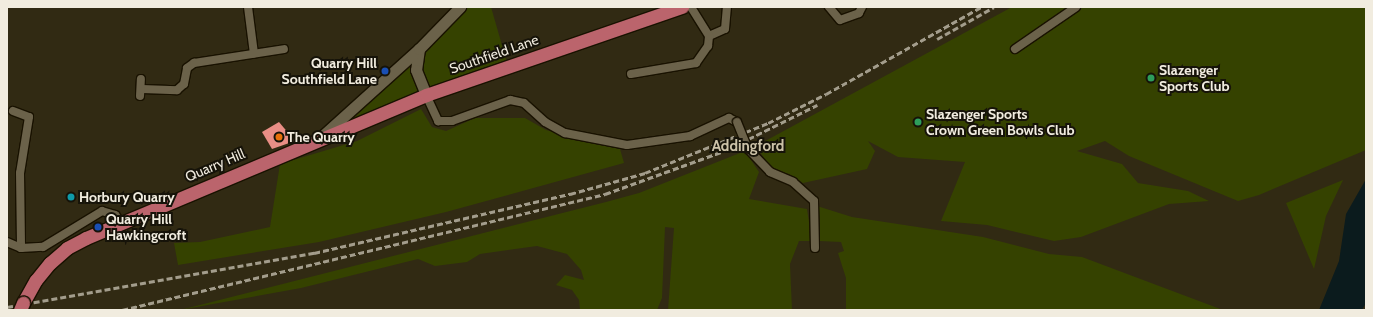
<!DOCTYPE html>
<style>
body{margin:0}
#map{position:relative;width:1373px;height:317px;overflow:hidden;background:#312a13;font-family:Cabin,sans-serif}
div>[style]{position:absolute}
.green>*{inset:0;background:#354200}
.water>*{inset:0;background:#0b1b1d}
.building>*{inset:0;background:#e98e85}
.roads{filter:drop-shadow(1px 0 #191200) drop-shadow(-1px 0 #191200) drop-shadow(0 1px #191200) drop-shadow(0 -1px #191200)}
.minor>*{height:8px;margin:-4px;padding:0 4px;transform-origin:4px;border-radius:4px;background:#6b624a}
.secondary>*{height:11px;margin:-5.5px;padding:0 5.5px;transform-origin:5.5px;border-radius:5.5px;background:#6b624a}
.trunk>*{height:13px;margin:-6.5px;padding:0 6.5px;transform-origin:6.5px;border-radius:6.5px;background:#bb646c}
.rail>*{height:2.5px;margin-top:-1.25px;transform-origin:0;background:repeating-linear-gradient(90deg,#a39d8c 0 6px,transparent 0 9px)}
.bridges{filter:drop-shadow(1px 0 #191200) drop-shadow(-1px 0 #191200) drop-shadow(0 1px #191200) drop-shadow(0 -1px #191200)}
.minor-bridge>*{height:8px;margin:-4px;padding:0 4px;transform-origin:4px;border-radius:4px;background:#6b624a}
.trunk-bridge>*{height:13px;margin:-6.5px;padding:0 6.5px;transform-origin:6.5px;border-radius:6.5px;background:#bb646c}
.dots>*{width:11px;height:11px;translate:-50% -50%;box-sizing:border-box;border:2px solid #161309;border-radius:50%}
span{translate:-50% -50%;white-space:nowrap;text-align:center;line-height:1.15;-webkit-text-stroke:4px #161309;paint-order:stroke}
.street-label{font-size:14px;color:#f1ecdf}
.poi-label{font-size:14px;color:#f1ecdf;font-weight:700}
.right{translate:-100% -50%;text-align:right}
.left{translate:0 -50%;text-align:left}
.neighbourhood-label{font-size:15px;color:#ccc2a8;font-weight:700}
.frame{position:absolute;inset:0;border:8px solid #f1ecdf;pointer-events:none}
</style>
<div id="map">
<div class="green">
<i style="clip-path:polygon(460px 7px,491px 7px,508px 66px,320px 138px)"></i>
<i style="clip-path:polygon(1012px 7px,1366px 7px,1366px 150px,1259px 195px,1238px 201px,1129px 156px,1105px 141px,1077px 151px,1122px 164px,1138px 183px,1188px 191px,1209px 201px,1169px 204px,1081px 237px,1054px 241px,987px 225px,941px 221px,965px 162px,898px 157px,868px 141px,875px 151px,867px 169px,803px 183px,789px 174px,772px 170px,756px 146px)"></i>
<i style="clip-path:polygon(421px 109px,432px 127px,446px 131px,475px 118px,525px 118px,546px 130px,620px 149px,624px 163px,446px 212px,319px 242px,178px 265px,174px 243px,200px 242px,270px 227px,280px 164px,357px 141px)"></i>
<i style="clip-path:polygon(745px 151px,759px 172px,749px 199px,807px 209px,812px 241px,799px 241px,790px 264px,792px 310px,668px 310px,674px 228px,665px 227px,662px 298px,657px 310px,580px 310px,579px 300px,572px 290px,556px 285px,565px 275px,584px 280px,581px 270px,567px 254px,537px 246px,480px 254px,467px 262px,435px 266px,418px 259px,301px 288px,180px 310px,606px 202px,639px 193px)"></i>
<i style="clip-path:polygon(1343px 180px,1326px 216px,1314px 269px,1286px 203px)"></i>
<i style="clip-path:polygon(817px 206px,852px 217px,983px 237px,1049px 254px,1082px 257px,1223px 310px,846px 310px,846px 278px,838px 253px,844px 251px,841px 242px,819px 241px)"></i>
</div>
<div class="water">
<i style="clip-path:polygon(1366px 179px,1366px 303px,1362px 310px,1319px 310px,1339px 261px,1346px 214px)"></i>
</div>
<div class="building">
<i style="clip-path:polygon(279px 122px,295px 141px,272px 149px,262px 132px)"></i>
</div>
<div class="roads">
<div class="minor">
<i style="left:248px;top:7px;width:47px;rotate:82.7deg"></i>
<i style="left:829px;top:7px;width:17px;rotate:50deg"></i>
<i style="left:840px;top:20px;width:20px;rotate:-20deg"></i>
<i style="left:859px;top:13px;width:7px;rotate:-63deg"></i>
<i style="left:709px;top:36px;width:17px;rotate:-24deg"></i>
<i style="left:725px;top:29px;width:22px;rotate:-85deg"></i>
<i style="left:1015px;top:49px;width:74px;rotate:-34.5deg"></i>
<i style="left:631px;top:74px;width:66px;rotate:-9.6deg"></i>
<i style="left:696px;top:63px;width:21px;rotate:-55deg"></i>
<i style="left:708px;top:46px;width:10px;rotate:-84deg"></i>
<i style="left:709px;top:36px;width:34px;rotate:-122deg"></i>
<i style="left:142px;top:89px;width:35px;rotate:2deg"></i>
<i style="left:177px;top:90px;width:9px;rotate:-41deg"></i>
<i style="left:184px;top:84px;width:16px;rotate:-79deg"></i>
<i style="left:187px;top:68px;width:9px;rotate:-36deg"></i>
<i style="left:194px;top:63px;width:91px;rotate:-8.8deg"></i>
<i style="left:426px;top:95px;width:29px;rotate:65deg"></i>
<i style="left:438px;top:121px;width:14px"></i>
<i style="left:452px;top:121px;width:62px;rotate:-19.9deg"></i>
<i style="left:510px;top:100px;width:14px;rotate:12deg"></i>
<i style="left:524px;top:103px;width:28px;rotate:42deg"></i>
<i style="left:545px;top:122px;width:23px;rotate:29deg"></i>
<i style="left:565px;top:133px;width:63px;rotate:11deg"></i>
<i style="left:627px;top:145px;width:64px;rotate:-8.1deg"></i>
<i style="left:690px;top:136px;width:43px;rotate:-24.8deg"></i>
<i style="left:729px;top:118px;width:9px;rotate:27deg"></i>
<i style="left:140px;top:96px;width:17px;rotate:-87deg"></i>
<i style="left:13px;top:111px;width:17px;rotate:21deg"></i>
<i style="left:29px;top:117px;width:57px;rotate:99.1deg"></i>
<i style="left:20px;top:173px;width:75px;rotate:89.2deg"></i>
<i style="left:748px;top:149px;width:32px;rotate:46deg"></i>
<i style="left:770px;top:172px;width:25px;rotate:23deg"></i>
<i style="left:793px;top:182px;width:28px;rotate:42deg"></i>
<i style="left:814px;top:201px;width:47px;rotate:88.8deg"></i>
<i style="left:7px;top:242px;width:15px;rotate:23deg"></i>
<i style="left:21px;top:248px;width:22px;rotate:-3deg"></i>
<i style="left:43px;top:247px;width:69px;rotate:-31.4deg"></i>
<i style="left:102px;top:211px;width:14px;rotate:17deg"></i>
<i style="left:115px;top:215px;width:11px;rotate:49deg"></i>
</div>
<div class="secondary">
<i style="left:419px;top:49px;width:21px;rotate:98deg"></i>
<i style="left:416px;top:70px;width:27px;rotate:68deg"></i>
<i style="left:320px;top:138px;width:133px;rotate:-42deg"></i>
<i style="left:419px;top:49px;width:59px;rotate:-45.7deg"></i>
</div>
<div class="trunk">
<i style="left:23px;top:303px;width:26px;rotate:-61deg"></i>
<i style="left:36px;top:280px;width:22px;rotate:-51deg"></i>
<i style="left:50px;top:263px;width:23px;rotate:-41deg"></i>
<i style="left:67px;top:248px;width:21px;rotate:-28deg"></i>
<i style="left:86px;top:238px;width:369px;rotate:-22.8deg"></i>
<i style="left:426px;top:95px;width:271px;rotate:-19deg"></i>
</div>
</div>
<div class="rail">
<i style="left:937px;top:39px;width:65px;rotate:-29.3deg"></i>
<i style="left:7px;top:307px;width:312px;rotate:-10deg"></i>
<i style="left:314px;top:253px;width:263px;rotate:-13deg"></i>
<i style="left:570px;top:194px;width:78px;rotate:-15.6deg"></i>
<i style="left:645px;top:173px;width:133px;rotate:-22.1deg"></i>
<i style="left:768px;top:123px;width:65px;rotate:-26.6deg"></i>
<i style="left:826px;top:94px;width:178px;rotate:-29.3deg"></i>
<i style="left:122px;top:310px;width:497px;rotate:-13.5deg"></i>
<i style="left:605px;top:194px;width:127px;rotate:-19.9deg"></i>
<i style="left:724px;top:151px;width:104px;rotate:-26.3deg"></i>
</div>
<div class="bridges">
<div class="minor-bridge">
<i style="left:737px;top:122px;width:29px;rotate:68deg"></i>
</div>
<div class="trunk-bridge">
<i style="left:20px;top:310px;width:8px;rotate:-67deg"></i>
</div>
</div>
<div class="dots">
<i style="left:385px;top:71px;background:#1a4fb4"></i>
<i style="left:1151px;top:78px;background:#2e9e5b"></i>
<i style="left:918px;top:122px;background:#2e9e5b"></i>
<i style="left:279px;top:137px;background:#e8710a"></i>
<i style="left:71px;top:197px;background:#0f9aa8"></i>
<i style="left:98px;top:227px;background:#1a4fb4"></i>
</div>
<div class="street-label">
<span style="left:494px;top:54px;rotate:-19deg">Southfield Lane</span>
<span style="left:215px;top:165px;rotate:-23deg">Quarry Hill</span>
</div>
<div class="poi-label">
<span class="right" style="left:377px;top:71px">Quarry Hill<br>Southfield Lane</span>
<span class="left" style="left:1159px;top:78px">Slazenger<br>Sports Club</span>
<span class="left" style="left:926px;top:122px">Slazenger Sports<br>Crown Green Bowls Club</span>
<span class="left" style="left:287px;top:137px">The Quarry</span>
<span class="left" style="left:79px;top:197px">Horbury Quarry</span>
<span class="left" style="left:106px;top:227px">Quarry Hill<br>Hawkingcroft</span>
</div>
<div class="neighbourhood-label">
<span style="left:748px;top:147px">Addingford</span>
</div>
<div class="frame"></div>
</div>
